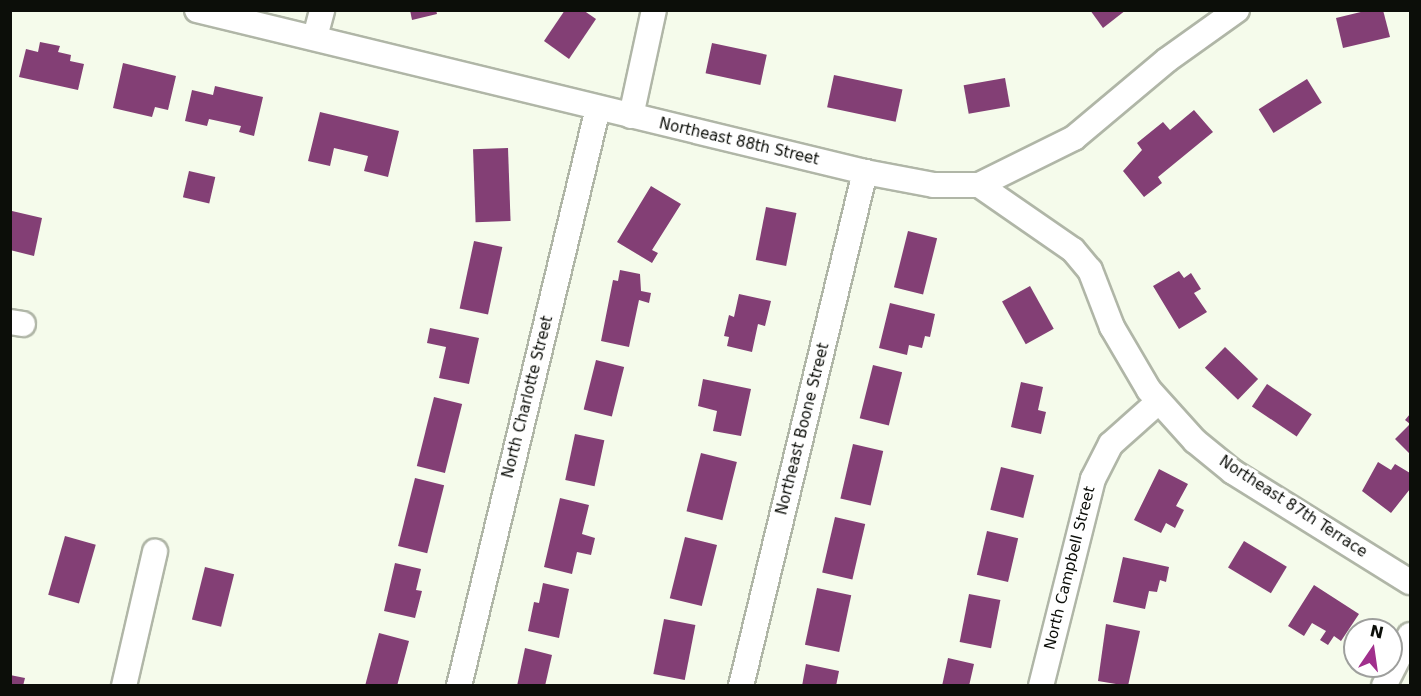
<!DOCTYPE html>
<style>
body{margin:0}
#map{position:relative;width:1421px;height:696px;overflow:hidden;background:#f5fbeb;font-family:"DejaVu Sans",sans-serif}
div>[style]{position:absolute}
.building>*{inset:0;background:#833f75;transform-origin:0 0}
.roads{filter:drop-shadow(2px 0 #b0b6a7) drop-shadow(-2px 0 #b0b6a7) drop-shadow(0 2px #b0b6a7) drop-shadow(0 -2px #b0b6a7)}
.minor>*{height:24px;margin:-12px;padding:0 12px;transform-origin:12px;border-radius:12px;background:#fff}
span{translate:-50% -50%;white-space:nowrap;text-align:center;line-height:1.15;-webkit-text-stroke:6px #fff;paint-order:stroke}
.street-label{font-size:15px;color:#0c0e09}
.frame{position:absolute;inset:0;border:12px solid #0c0e09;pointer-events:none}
.north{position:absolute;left:1343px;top:618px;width:60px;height:60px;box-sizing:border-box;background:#fff;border:2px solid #9e9f9d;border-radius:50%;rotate:13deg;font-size:16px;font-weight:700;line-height:24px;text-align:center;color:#0c0e09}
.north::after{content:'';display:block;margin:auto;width:21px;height:27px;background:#a02f8c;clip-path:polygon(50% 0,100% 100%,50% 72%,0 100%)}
</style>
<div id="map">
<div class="building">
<i style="clip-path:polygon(410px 10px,436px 10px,437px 14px,412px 20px)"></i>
<i style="clip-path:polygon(565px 10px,583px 10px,596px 19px,569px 59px,544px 41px)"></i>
<i style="clip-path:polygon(1090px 10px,1126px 10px,1103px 28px)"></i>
<i style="clip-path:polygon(1369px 10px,1383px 10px,1390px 37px,1343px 48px,1336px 18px)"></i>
<i style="clip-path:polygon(40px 42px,60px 46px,58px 52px,71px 55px,70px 61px,84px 64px,78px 90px,19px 77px,26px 49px,38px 52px)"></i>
<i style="left:712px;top:43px;width:56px;height:31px;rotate:12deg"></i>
<i style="clip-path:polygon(123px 63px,176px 76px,168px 110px,155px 107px,152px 117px,113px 108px)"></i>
<i style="left:834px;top:75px;width:70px;height:33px;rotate:12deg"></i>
<i style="left:1005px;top:78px;width:29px;height:42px;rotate:80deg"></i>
<i style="left:1307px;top:79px;width:28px;height:57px;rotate:58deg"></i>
<i style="clip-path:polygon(215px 86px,263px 97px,254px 136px,239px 132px,241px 126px,209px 119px,207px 126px,185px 121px,192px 90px,213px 95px)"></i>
<i style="clip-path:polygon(1194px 110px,1213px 132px,1158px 177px,1162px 183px,1144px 197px,1123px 171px,1142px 150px,1137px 143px,1163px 122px,1170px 130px)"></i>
<i style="clip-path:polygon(320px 112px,399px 131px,388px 177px,364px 171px,368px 156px,334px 148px,330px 166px,308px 161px)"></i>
<i style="left:508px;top:148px;width:73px;height:35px;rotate:88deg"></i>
<i style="left:189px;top:171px;width:27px;height:27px;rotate:13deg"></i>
<i style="clip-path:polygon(651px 186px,681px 204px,652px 250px,658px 253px,652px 263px,617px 242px)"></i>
<i style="left:766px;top:207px;width:31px;height:54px;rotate:11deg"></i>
<i style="clip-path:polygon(12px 211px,42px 218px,34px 256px,10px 250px)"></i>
<i style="left:908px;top:231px;width:30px;height:58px;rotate:14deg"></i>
<i style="left:474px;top:241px;width:29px;height:69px;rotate:12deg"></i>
<i style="clip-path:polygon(620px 270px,640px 274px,641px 291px,651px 293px,649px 303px,639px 300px,629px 347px,601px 341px,613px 280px,618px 281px)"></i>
<i style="clip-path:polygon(1179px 271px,1184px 278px,1191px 273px,1201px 289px,1194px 293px,1207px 312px,1179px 329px,1153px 286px)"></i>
<i style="left:1030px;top:286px;width:49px;height:32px;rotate:61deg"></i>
<i style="clip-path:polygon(739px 294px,771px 301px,765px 326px,758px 324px,752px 352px,727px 346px,729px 337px,724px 336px,729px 315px,734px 317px)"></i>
<i style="clip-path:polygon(890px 303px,935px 314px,930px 337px,925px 336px,922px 348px,909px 345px,907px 355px,879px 348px)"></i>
<i style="clip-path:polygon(430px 328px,479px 338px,469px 384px,439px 378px,446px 347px,427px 343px)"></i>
<i style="left:1225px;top:347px;width:46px;height:29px;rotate:44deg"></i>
<i style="left:596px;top:360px;width:29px;height:51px;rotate:14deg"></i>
<i style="left:873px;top:365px;width:30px;height:55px;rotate:14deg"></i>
<i style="clip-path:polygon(703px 379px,751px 389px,741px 436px,713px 431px,717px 411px,698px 406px)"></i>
<i style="clip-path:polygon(1021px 382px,1043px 387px,1038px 410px,1046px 412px,1041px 434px,1011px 427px)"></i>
<i style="left:1267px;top:384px;width:54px;height:27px;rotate:34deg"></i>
<i style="left:434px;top:397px;width:29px;height:71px;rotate:14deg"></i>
<i style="clip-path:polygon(1410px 414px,1410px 454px,1395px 439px,1410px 424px,1405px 420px)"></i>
<i style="left:575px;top:434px;width:30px;height:47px;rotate:12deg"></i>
<i style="left:853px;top:444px;width:31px;height:56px;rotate:13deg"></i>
<i style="left:701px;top:453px;width:37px;height:60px;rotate:14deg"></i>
<i style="clip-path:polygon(1378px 462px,1391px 470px,1395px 464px,1410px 473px,1410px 489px,1391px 513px,1362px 491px)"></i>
<i style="left:1001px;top:467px;width:34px;height:44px;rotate:14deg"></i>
<i style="clip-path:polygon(1159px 469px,1188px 484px,1176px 506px,1184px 510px,1175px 528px,1166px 523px,1161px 533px,1134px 520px)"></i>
<i style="left:415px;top:478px;width:30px;height:70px;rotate:14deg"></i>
<i style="clip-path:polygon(560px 498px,589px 505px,582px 534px,595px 538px,591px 555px,577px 552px,572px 574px,544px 567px)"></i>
<i style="left:835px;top:517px;width:31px;height:57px;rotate:13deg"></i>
<i style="left:987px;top:531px;width:32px;height:45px;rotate:13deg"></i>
<i style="left:65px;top:536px;width:32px;height:61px;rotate:16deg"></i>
<i style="left:685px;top:537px;width:33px;height:63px;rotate:14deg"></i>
<i style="left:1244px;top:541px;width:50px;height:31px;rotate:31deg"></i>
<i style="clip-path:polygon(1123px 557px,1169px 567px,1166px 582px,1160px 580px,1157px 592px,1149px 591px,1145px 609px,1113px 602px)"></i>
<i style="clip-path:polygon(395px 563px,421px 569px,416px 590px,422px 591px,415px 618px,384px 611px)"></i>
<i style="left:205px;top:567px;width:30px;height:54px;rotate:14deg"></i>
<i style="clip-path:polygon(543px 583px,569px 589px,559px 638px,528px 631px,534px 602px,539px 603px)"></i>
<i style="clip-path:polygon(1314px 585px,1359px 614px,1341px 641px,1334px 636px,1328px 645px,1320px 640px,1326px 631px,1312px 623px,1304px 636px,1288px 626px)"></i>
<i style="left:817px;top:588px;width:35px;height:58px;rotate:12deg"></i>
<i style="left:969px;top:594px;width:32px;height:49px;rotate:11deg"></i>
<i style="left:664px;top:619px;width:32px;height:56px;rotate:11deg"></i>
<i style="clip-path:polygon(1106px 624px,1140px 631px,1128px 686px,1098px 681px)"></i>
<i style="clip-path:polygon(379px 633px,409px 641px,397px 686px,365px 686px)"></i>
<i style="clip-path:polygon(525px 648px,552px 655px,545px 686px,517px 686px)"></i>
<i style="clip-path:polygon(948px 658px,974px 664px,969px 686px,942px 686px)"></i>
<i style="clip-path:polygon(806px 664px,839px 671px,836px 686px,802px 686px)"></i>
<i style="clip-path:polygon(10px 675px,25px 678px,23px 686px,10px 686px)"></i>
</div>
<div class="roads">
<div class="minor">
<i style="left:197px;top:10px;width:687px;rotate:13.63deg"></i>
<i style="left:865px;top:172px;width:70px;rotate:10.7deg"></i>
<i style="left:934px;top:185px;width:45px"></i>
<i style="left:979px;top:185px;width:106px;rotate:-26.3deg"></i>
<i style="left:1074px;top:138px;width:121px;rotate:-40deg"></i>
<i style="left:1167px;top:60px;width:86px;rotate:-35.5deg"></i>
<i style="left:315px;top:37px;width:28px;rotate:-75deg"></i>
<i style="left:631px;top:116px;width:108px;rotate:-77.8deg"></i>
<i style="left:979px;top:185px;width:114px;rotate:34.7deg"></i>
<i style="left:1073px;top:250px;width:26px;rotate:50deg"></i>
<i style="left:1090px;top:270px;width:61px;rotate:68.9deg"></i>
<i style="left:1112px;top:327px;width:73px;rotate:59.6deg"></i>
<i style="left:1149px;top:390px;width:69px;rotate:48deg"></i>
<i style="left:1195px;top:441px;width:49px;rotate:39.2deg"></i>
<i style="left:1233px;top:472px;width:208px;rotate:31.9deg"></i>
<i style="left:10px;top:322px;width:13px;rotate:9deg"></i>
<i style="left:124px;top:686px;width:138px;rotate:-77deg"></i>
<i style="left:459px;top:686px;width:594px;rotate:-76.48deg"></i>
<i style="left:741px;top:686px;width:529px;rotate:-76.44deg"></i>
<i style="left:1041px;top:686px;width:213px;rotate:-75.9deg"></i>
<i style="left:1093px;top:479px;width:39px;rotate:-63deg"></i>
<i style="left:1111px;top:444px;width:62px;rotate:-41.7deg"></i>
<i style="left:1384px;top:686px;width:57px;rotate:-63deg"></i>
</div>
</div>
<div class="street-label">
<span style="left:739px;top:142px;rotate:13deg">Northeast 88th Street</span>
<span style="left:528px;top:397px;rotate:-76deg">North Charlotte Street</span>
<span style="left:803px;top:429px;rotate:-76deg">Northeast Boone Street</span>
<span style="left:1293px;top:507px;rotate:33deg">Northeast 87th Terrace</span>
<span style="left:1070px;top:568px;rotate:-76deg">North Campbell Street</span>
</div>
<div class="frame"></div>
<div class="north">N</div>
</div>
